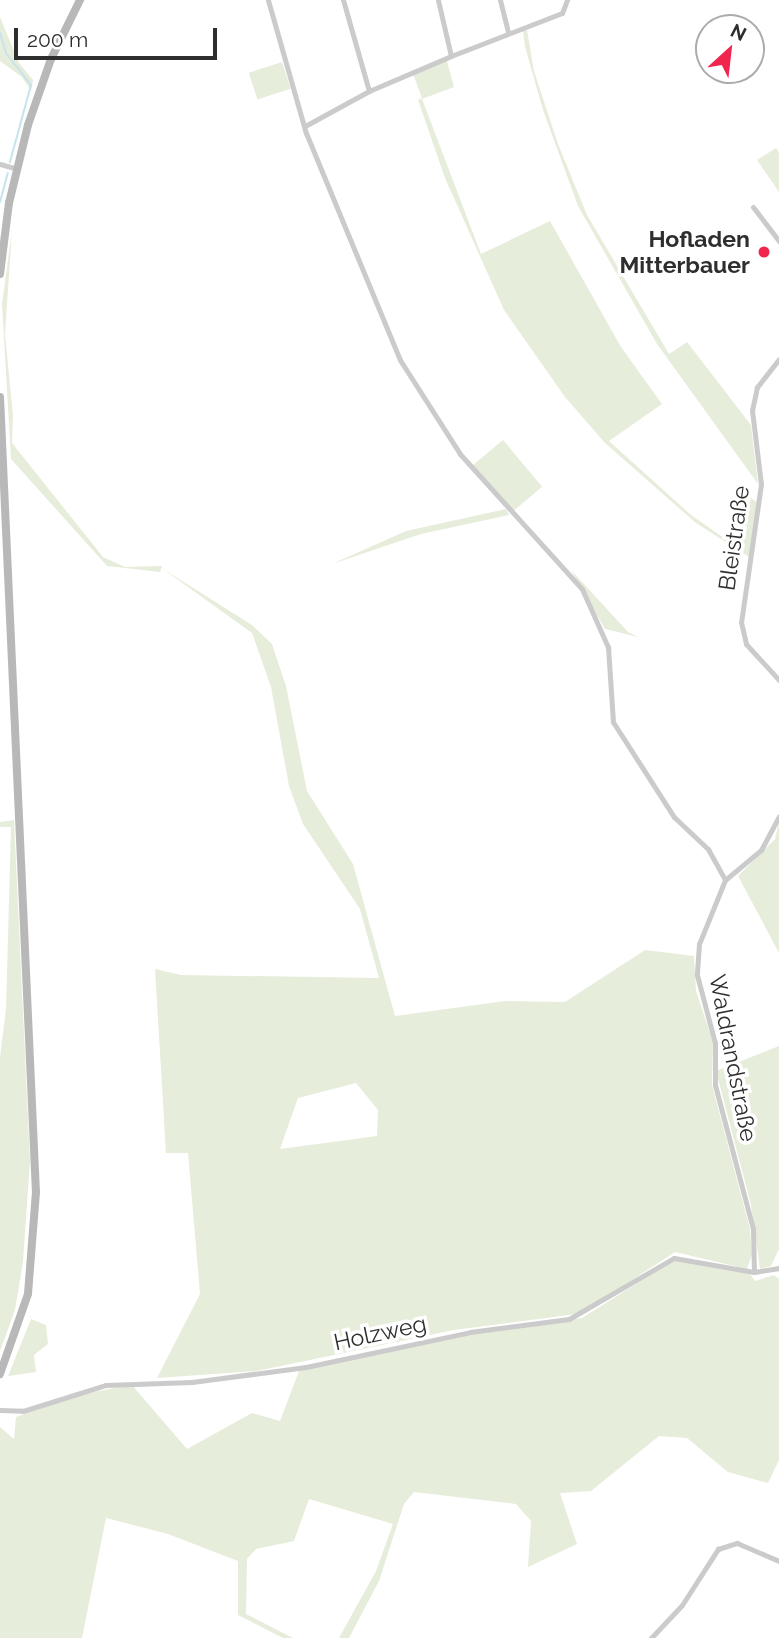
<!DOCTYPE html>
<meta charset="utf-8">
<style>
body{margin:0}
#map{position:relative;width:779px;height:1638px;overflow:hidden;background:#fff;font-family:Raleway,sans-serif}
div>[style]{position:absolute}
.green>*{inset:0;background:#e7eddb;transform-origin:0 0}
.stream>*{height:2px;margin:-1px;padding:0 1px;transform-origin:1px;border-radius:1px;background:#c6e3ee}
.street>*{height:5px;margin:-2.5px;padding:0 2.5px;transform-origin:2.5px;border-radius:2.5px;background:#cbcbcb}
.secondary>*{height:8px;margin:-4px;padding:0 4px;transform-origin:4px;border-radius:4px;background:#b8b8b8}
.dots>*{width:19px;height:19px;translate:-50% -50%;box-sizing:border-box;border:4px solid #fff;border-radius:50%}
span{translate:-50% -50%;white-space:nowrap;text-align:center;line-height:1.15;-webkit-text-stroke:7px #fff;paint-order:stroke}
.poi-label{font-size:23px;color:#2e2e2e;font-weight:700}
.right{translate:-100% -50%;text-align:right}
.street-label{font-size:23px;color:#2e2e2e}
.north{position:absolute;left:695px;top:14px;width:70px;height:70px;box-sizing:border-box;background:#fff;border:2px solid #ababab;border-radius:50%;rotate:27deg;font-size:19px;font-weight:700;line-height:28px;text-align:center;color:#2e2e2e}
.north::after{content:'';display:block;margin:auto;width:24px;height:32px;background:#f0264e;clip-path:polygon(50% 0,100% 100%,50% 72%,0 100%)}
.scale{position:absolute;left:14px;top:28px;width:203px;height:32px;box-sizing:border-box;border:4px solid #2e2e2e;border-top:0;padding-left:9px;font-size:21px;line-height:24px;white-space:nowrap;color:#2e2e2e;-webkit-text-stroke:5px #fff;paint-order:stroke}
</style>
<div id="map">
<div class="green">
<i style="clip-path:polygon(0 17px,19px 63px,33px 80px,31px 91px,22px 77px,0 61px)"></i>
<i style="clip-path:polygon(527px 30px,534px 71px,558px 144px,587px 215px,669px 354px,687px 342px,751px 425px,758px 484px,657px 344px,578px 206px,543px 110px,525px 47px,523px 31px)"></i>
<i style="clip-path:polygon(447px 61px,454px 87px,422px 99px,481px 254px,550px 221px,621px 347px,662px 404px,609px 441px,691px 515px,734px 545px,751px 498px,758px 503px,749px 557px,696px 523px,605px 443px,565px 397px,504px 310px,445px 178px,418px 100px,422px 98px,413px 74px)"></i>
<i style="left:282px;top:62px;width:28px;height:35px;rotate:72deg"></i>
<i style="clip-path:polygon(776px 148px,779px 152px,779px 192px,757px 160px)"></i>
<i style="clip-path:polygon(12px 231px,5px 334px,13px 416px,12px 443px,103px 557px,125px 567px,162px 566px,160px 572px,107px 566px,11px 459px,2px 304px)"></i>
<i style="left:503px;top:440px;width:61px;height:39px;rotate:50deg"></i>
<i style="clip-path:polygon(506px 509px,509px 515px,421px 534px,332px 564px,406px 531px)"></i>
<i style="clip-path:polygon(evenodd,163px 569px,252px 625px,272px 644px,286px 686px,307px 791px,353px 864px,395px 1016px,505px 1001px,565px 1002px,645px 950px,694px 956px,696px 991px,713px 1042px,712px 1085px,750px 1229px,752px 1254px,747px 1269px,675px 1252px,583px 1312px,569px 1315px,454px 1330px,257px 1371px,157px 1378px,200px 1294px,188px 1153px,166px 1153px,155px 969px,181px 975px,379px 978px,360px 909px,303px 824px,289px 786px,271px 687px,252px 633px,163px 569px,356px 1083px,378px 1110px,377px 1136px,280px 1149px,298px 1098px,356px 1083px)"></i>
<i style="clip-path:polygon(571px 570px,628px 632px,638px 637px,605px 629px)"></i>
<i style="clip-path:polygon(14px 820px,30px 1161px,23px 1262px,15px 1310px,0 1351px,0 1057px,6px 1009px,11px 827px,0 827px,0 822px)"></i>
<i style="clip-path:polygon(779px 822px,779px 953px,738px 876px,775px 839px)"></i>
<i style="clip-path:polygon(779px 1046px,779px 1249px,771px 1266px,760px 1269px,751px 1205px,716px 1071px)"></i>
<i style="clip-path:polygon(674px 1260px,750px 1274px,755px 1281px,774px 1275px,779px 1279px,779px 1460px,768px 1483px,728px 1472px,687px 1438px,659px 1436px,591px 1491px,560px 1493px,577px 1544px,528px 1567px,531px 1521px,516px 1504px,414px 1492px,404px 1504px,379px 1581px,349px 1638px,339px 1638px,376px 1571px,393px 1524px,309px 1499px,294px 1541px,256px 1549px,247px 1559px,246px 1614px,293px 1638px,283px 1638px,238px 1615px,238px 1561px,168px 1534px,106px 1518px,82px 1638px,0 1638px,0 1427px,14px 1439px,16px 1417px,82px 1394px,132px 1385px,187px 1449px,252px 1413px,280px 1421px,299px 1371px,471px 1334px,582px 1318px)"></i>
<i style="clip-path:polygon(31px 1319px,46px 1325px,48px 1344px,34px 1355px,36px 1372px,8px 1376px)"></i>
</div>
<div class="stream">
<i style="left:0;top:33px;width:21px;rotate:73deg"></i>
<i style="left:6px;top:53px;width:41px;rotate:52deg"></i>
<i style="left:31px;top:85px;width:80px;rotate:105.3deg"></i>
<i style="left:0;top:202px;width:30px;rotate:-75deg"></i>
</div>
<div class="street">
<i style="left:268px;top:0;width:138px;rotate:74.1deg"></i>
<i style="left:306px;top:133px;width:246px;rotate:67.5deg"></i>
<i style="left:400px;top:360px;width:112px;rotate:57.4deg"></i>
<i style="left:460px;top:454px;width:182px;rotate:47.9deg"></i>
<i style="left:582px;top:589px;width:64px;rotate:65.9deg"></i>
<i style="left:608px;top:647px;width:75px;rotate:86.2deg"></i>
<i style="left:613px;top:722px;width:113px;rotate:57.3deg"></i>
<i style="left:674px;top:817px;width:47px;rotate:43.3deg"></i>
<i style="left:708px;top:849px;width:35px;rotate:61deg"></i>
<i style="left:725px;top:880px;width:69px;rotate:112.1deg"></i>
<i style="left:699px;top:944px;width:31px;rotate:94deg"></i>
<i style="left:697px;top:975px;width:70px;rotate:75.2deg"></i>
<i style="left:715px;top:1043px;width:42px;rotate:90deg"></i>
<i style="left:715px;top:1085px;width:149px;rotate:75.2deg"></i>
<i style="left:753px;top:1229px;width:43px;rotate:88.7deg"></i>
<i style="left:500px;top:0;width:34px;rotate:76deg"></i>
<i style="left:451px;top:56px;width:119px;rotate:-21.2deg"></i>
<i style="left:562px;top:13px;width:14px;rotate:-69deg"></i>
<i style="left:369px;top:91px;width:89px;rotate:-23.1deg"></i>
<i style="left:451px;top:56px;width:57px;rotate:-103.1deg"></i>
<i style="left:305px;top:126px;width:73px;rotate:-28.7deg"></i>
<i style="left:369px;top:91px;width:95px;rotate:-105.9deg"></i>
<i style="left:0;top:164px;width:18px;rotate:16deg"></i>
<i style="left:753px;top:207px;width:43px;rotate:52.6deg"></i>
<i style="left:779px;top:359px;width:36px;rotate:128deg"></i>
<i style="left:757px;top:387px;width:24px;rotate:102deg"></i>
<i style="left:752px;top:410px;width:75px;rotate:83.1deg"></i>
<i style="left:761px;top:484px;width:139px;rotate:98.2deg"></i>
<i style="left:741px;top:622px;width:23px;rotate:77deg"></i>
<i style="left:746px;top:644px;width:49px;rotate:47.5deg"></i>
<i style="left:725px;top:880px;width:47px;rotate:-39.8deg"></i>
<i style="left:761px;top:850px;width:38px;rotate:-62deg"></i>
<i style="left:0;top:1410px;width:23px;rotate:2deg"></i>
<i style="left:23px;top:1411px;width:87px;rotate:-17.4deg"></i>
<i style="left:106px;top:1385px;width:86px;rotate:-2deg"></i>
<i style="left:192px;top:1382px;width:115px;rotate:-7.5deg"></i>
<i style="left:306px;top:1367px;width:168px;rotate:-12deg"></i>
<i style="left:470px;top:1332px;width:100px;rotate:-7.5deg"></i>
<i style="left:569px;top:1319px;width:121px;rotate:-30.2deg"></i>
<i style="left:674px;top:1258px;width:81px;rotate:9.9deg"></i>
<i style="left:754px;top:1272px;width:25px;rotate:-9deg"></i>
<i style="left:651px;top:1638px;width:45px;rotate:-46.8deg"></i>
<i style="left:682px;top:1605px;width:67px;rotate:-57.3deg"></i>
<i style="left:718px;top:1549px;width:20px;rotate:-18deg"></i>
<i style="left:737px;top:1543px;width:46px;rotate:23.2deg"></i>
</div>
<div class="secondary">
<i style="left:0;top:274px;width:72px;rotate:-82.8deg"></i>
<i style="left:9px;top:203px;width:80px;rotate:-76.3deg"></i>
<i style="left:28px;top:125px;width:70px;rotate:-70.8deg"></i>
<i style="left:51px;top:59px;width:66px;rotate:-63.8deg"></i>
<i style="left:0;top:397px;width:796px;rotate:87.41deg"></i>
<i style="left:36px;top:1192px;width:102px;rotate:94.5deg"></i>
<i style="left:28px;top:1294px;width:85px;rotate:109.3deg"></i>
</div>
<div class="dots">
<i style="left:764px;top:252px;background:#f0264e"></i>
</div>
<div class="poi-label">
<span class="right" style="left:750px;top:252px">Hofladen<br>Mitterbauer</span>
</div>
<div class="street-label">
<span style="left:734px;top:538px;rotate:-82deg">Bleistraße</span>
<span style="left:733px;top:1058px;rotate:79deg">Waldrandstraße</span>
<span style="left:380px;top:1333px;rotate:-12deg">Holzweg</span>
</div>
<div class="north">N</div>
<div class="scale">200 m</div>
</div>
